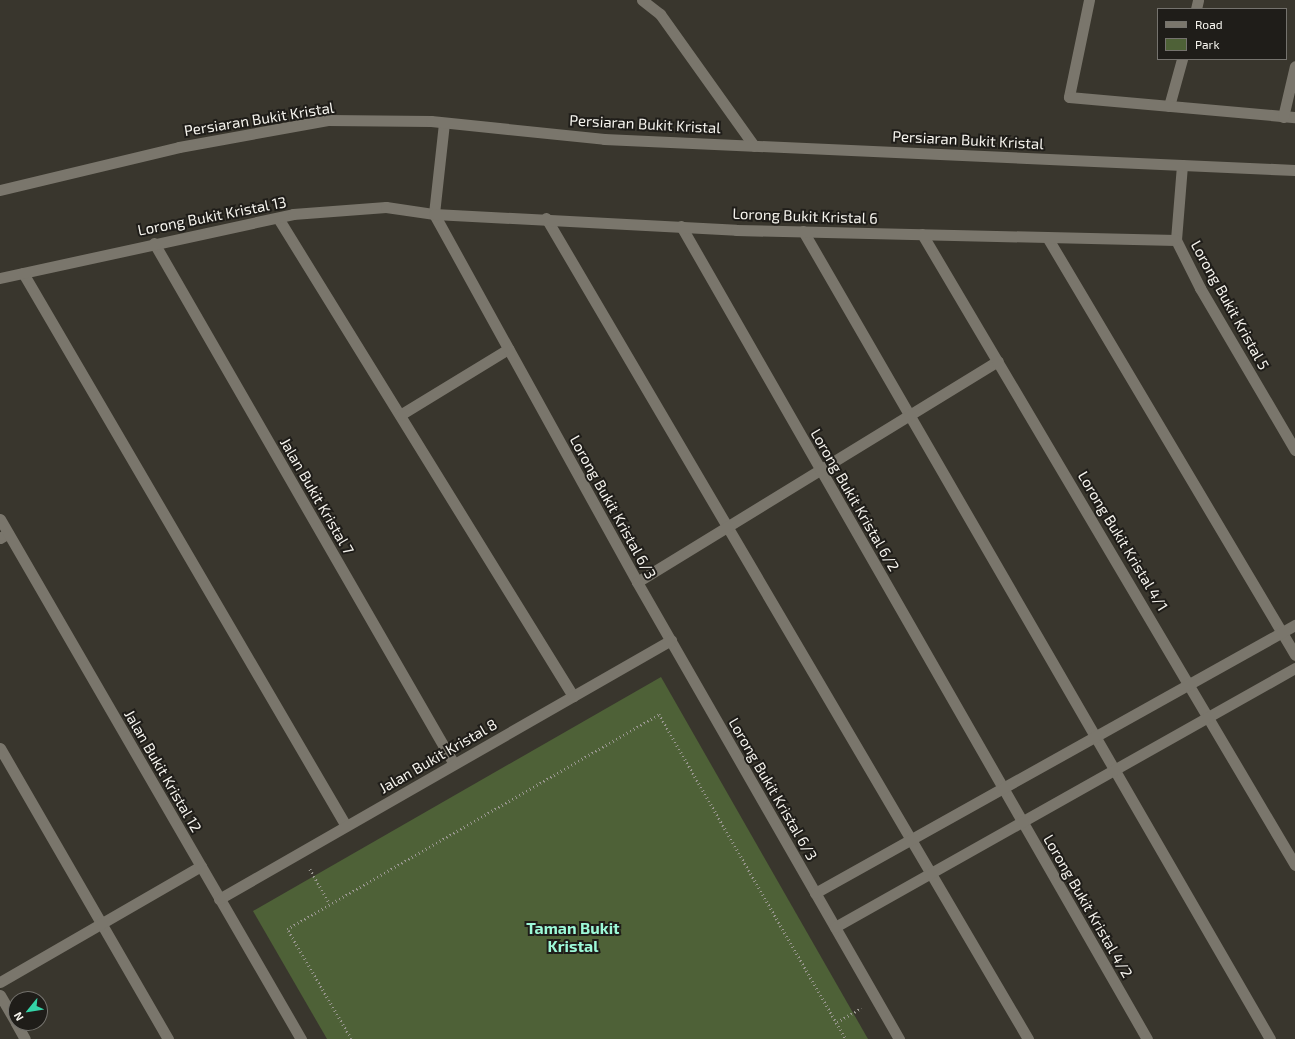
<!DOCTYPE html>
<style>
body{margin:0}
#map{position:relative;width:1295px;height:1039px;overflow:hidden;background:#39362d;font-family:"Exo 2",sans-serif}
div>[style]{position:absolute}
.green>*{inset:0;background:#4e6137}
.path>*{height:2.5px;margin-top:-1.25px;transform-origin:0;background:repeating-linear-gradient(90deg,#98968e 0 1px,transparent 0 4px)}
.service>*{height:11px;margin:-5.5px;padding:0 5.5px;transform-origin:5.5px;border-radius:5.5px;background:#7a766c}
.minor>*{height:11px;margin:-5.5px;padding:0 5.5px;transform-origin:5.5px;border-radius:5.5px;background:#7a766c}
span{translate:-50% -50%;white-space:nowrap;text-align:center;line-height:1.15;-webkit-text-stroke:4px #1f1d19;paint-order:stroke}
.street-label{font-size:15px;color:#f6f4ee}
.neighbourhood-label{font-size:16px;color:#9df9d8;font-weight:700}
.legend{position:absolute;left:1157px;top:8px;width:130px;height:52px;box-sizing:border-box;background:#1f1d19;border:1px solid #75736e;margin:0;padding:5px 7px;list-style:none;font-size:12px;color:#f6f4ee}
.legend li{display:flex;align-items:center;gap:8px;height:20px}
.legend b{width:20px;border:1px solid #75736e}
.north{position:absolute;left:8px;top:991px;width:40px;height:40px;box-sizing:border-box;background:#1f1d19;border:1px solid #75736e;border-radius:50%;rotate:240deg;font-size:11px;font-weight:700;line-height:16px;text-align:center;color:#f6f4ee}
.north::after{content:'';display:block;margin:auto;width:14px;height:18px;background:#34d4a8;clip-path:polygon(50% 0,100% 100%,50% 72%,0 100%)}
</style>
<div id="map">
<div class="green">
<i style="clip-path:polygon(661px 677px,868px 1039px,327px 1039px,253px 911px)"></i>
</div>
<div class="path">
<i style="left:310px;top:869px;width:40px;rotate:60.3deg"></i>
<i style="left:837px;top:1022px;width:28px;rotate:-30deg"></i>
<i style="left:351px;top:1039px;width:127px;rotate:-120.2deg"></i>
<i style="left:287px;top:929px;width:430px;rotate:-30deg"></i>
<i style="left:659px;top:714px;width:375px;rotate:60.1deg"></i>
</div>
<div class="service">
<i style="left:642px;top:0;width:23px;rotate:38deg"></i>
<i style="left:660px;top:14px;width:162px;rotate:54.5deg"></i>
<i style="left:1196px;top:9px;width:9px;rotate:-77deg"></i>
<i style="left:1169px;top:106px;width:49px;rotate:-74.5deg"></i>
<i style="left:278px;top:218px;width:562px;rotate:58.32deg"></i>
<i style="left:546px;top:218px;width:952px;rotate:59.58deg"></i>
<i style="left:803px;top:231px;width:933px;rotate:59.97deg"></i>
<i style="left:1047px;top:237px;width:486px;rotate:59.3deg"></i>
<i style="left:23px;top:273px;width:640px;rotate:59.71deg"></i>
<i style="left:400px;top:415px;width:127px;rotate:-31.4deg"></i>
<i style="left:0;top:538px;width:9px;rotate:-32deg"></i>
<i style="left:637px;top:582px;width:423px;rotate:-31.5deg"></i>
<i style="left:0;top:748px;width:336px;rotate:60deg"></i>
<i style="left:0;top:982px;width:232px;rotate:-30deg"></i>
</div>
<div class="minor">
<i style="left:1089px;top:0;width:99px;rotate:101.7deg"></i>
<i style="left:1069px;top:97px;width:227px;rotate:5.1deg"></i>
<i style="left:1283px;top:117px;width:52px;rotate:-76.8deg"></i>
<i style="left:444px;top:123px;width:92px;rotate:96.3deg"></i>
<i style="left:434px;top:214px;width:420px;rotate:61.1deg"></i>
<i style="left:637px;top:582px;width:527px;rotate:60.17deg"></i>
<i style="left:1182px;top:165px;width:75px;rotate:94.6deg"></i>
<i style="left:1176px;top:240px;width:54px;rotate:63.4deg"></i>
<i style="left:1200px;top:288px;width:188px;rotate:59.6deg"></i>
<i style="left:0;top:190px;width:184px;rotate:-13.5deg"></i>
<i style="left:179px;top:147px;width:151px;rotate:-10.3deg"></i>
<i style="left:328px;top:120px;width:103px;rotate:0.6deg"></i>
<i style="left:431px;top:121px;width:174px;rotate:5.9deg"></i>
<i style="left:604px;top:139px;width:692px;rotate:2.57deg"></i>
<i style="left:681px;top:226px;width:937px;rotate:60.18deg"></i>
<i style="left:922px;top:234px;width:733px;rotate:59.41deg"></i>
<i style="left:154px;top:243px;width:601px;rotate:60.07deg"></i>
<i style="left:0;top:278px;width:300px;rotate:-12.3deg"></i>
<i style="left:293px;top:214px;width:93px;rotate:-4.3deg"></i>
<i style="left:386px;top:207px;width:49px;rotate:8.3deg"></i>
<i style="left:434px;top:214px;width:302px;rotate:3deg"></i>
<i style="left:736px;top:230px;width:440px;rotate:1.3deg"></i>
<i style="left:0;top:519px;width:601px;rotate:59.94deg"></i>
<i style="left:815px;top:893px;width:550px;rotate:-29.18deg"></i>
<i style="left:219px;top:899px;width:521px;rotate:-29.81deg"></i>
<i style="left:835px;top:927px;width:528px;rotate:-29.38deg"></i>
<i style="left:0;top:995px;width:32px;rotate:60deg"></i>
<i style="left:16px;top:1023px;width:18px;rotate:61deg"></i>
</div>
<div class="street-label">
<span style="left:259px;top:119px;rotate:-9deg">Persiaran Bukit Kristal</span>
<span style="left:645px;top:124px;rotate:3deg">Persiaran Bukit Kristal</span>
<span style="left:968px;top:140px;rotate:3deg">Persiaran Bukit Kristal</span>
<span style="left:212px;top:216px;rotate:-11deg">Lorong Bukit Kristal 13</span>
<span style="left:805px;top:216px;rotate:2deg">Lorong Bukit Kristal 6</span>
<span style="left:1230px;top:305px;rotate:61deg">Lorong Bukit Kristal 5</span>
<span style="left:317px;top:496px;rotate:60deg">Jalan Bukit Kristal 7</span>
<span style="left:855px;top:500px;rotate:60deg">Lorong Bukit Kristal 6/2</span>
<span style="left:613px;top:507px;rotate:61deg">Lorong Bukit Kristal 6/3</span>
<span style="left:1123px;top:541px;rotate:59deg">Lorong Bukit Kristal 4/1</span>
<span style="left:438px;top:756px;rotate:-30deg">Jalan Bukit Kristal 8</span>
<span style="left:163px;top:771px;rotate:60deg">Jalan Bukit Kristal 12</span>
<span style="left:773px;top:789px;rotate:60deg">Lorong Bukit Kristal 6/3</span>
<span style="left:1088px;top:906px;rotate:60deg">Lorong Bukit Kristal 4/2</span>
</div>
<div class="neighbourhood-label">
<span style="left:573px;top:937px">Taman Bukit<br>Kristal</span>
</div>
<ul class="legend">
<li><b style="height:5px;background:#7a766c"></b>Road</li>
<li><b style="height:11px;background:#4e6137"></b>Park</li>
</ul>
<div class="north">N</div>
</div>
